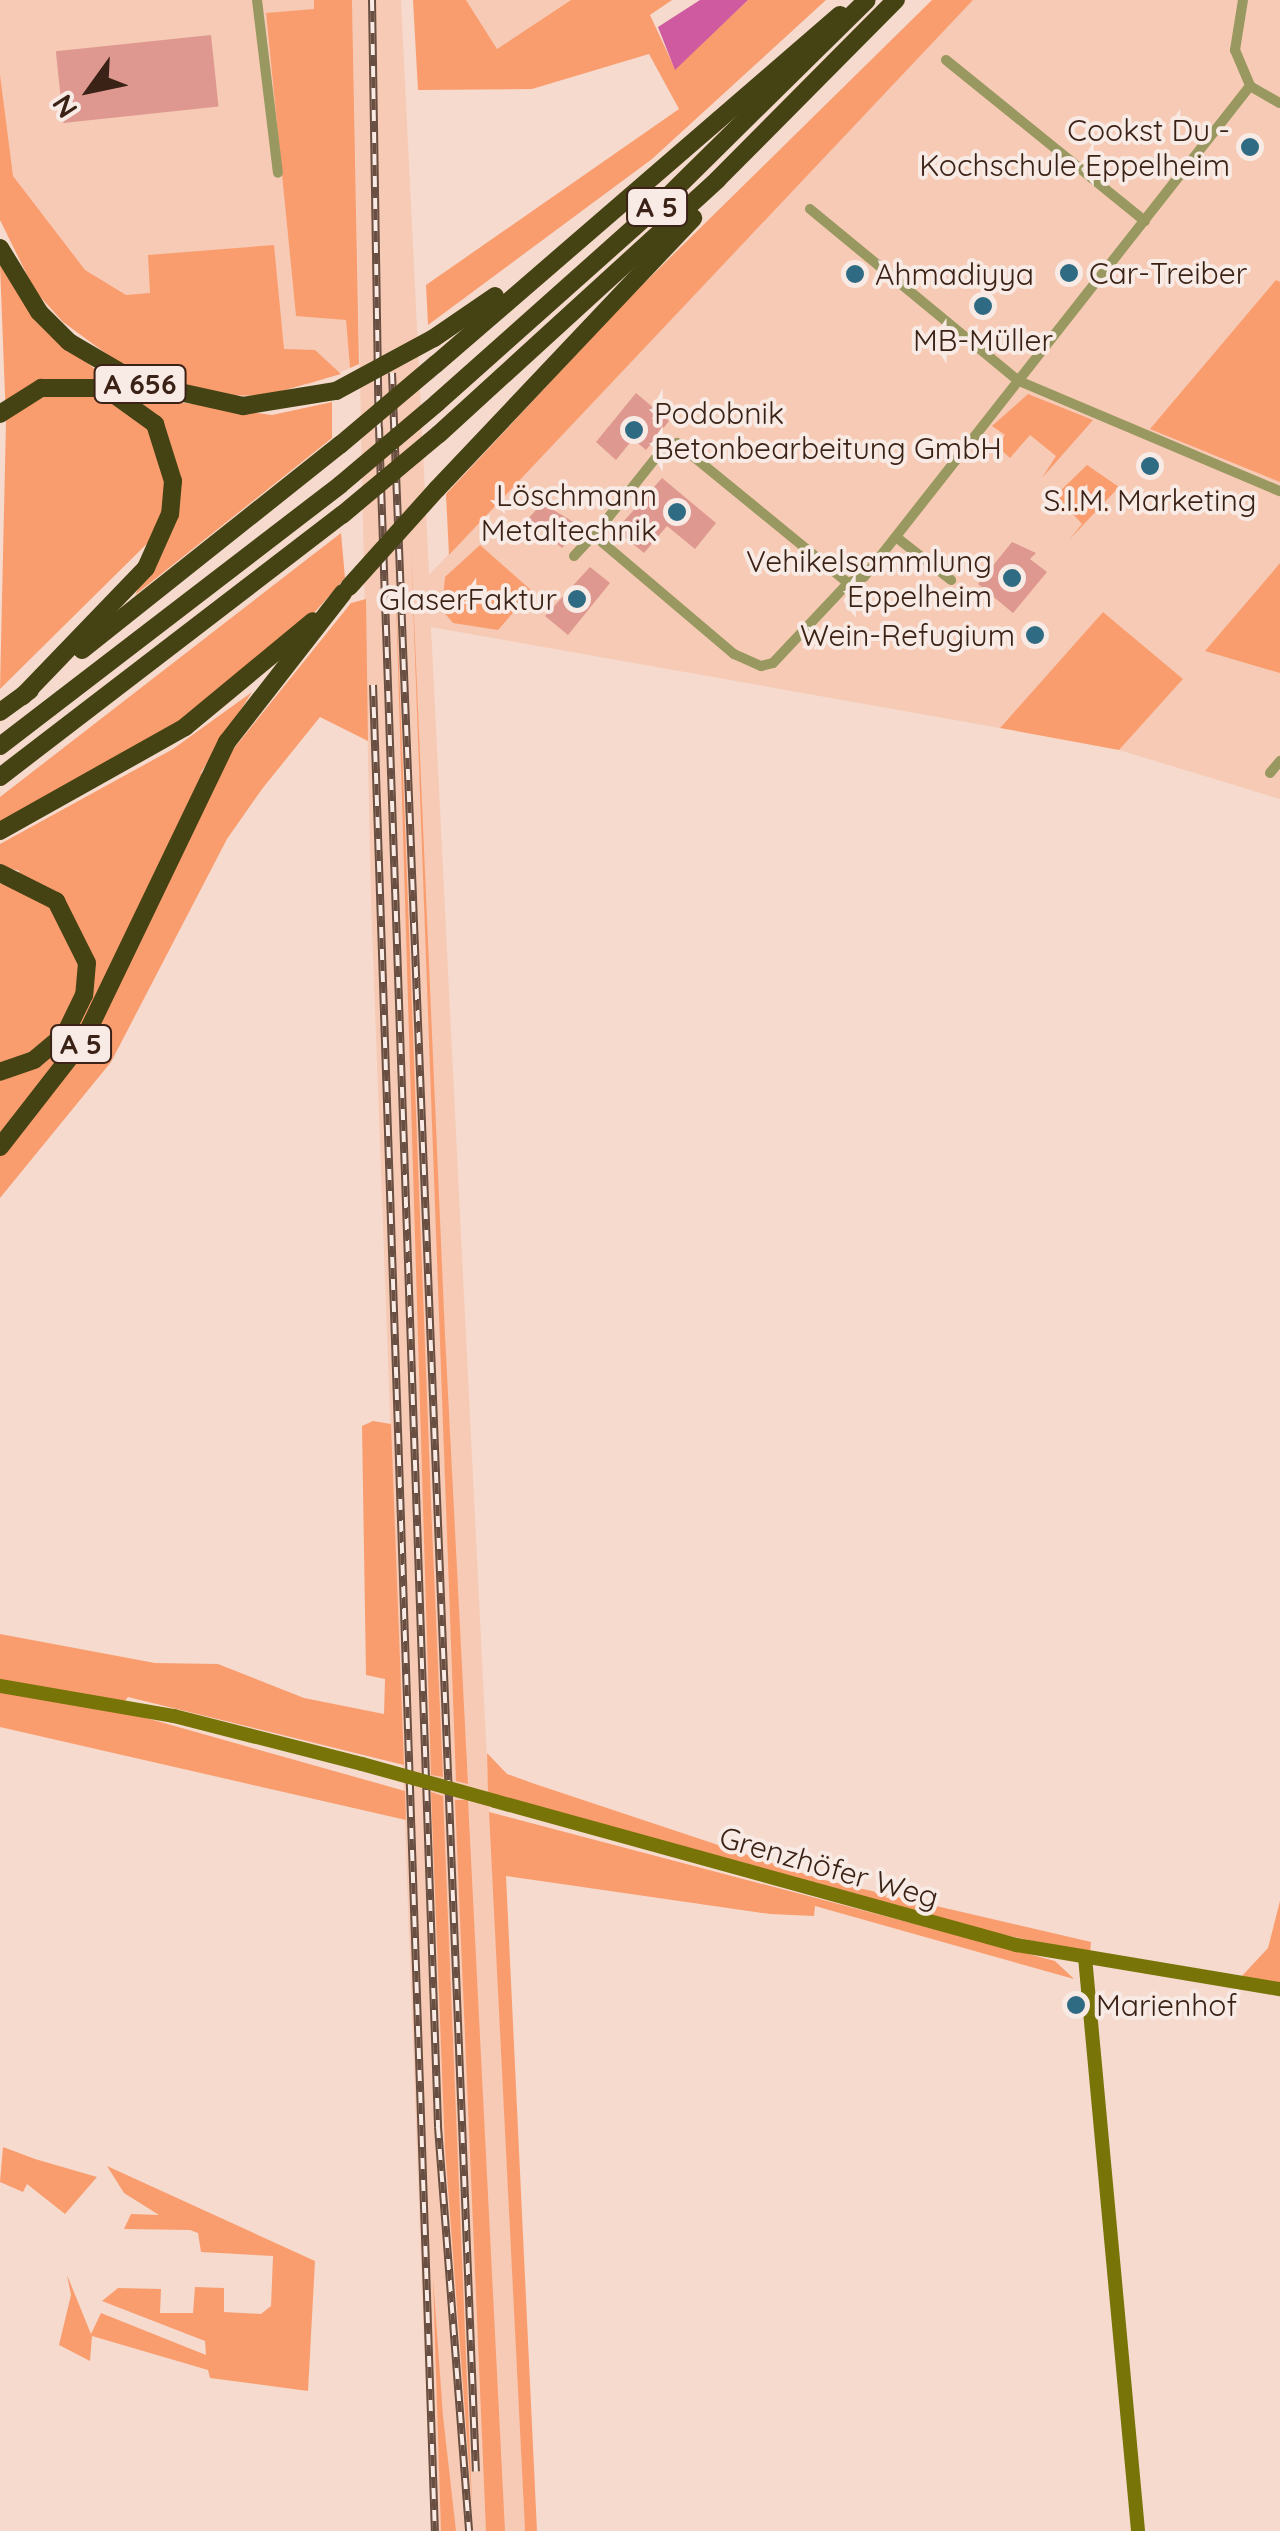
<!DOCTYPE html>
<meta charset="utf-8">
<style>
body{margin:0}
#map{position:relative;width:1280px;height:2531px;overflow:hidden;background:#f5dacd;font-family:Quicksand,sans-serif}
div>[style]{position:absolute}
.built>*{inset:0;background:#f6cab4}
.green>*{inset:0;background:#f99d6f}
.water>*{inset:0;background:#d05a9f}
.building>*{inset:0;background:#df988f;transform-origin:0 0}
.street>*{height:10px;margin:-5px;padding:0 5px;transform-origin:5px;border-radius:5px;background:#999860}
.secondary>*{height:14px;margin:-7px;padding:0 7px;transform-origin:7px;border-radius:7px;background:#787408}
.highway>*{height:18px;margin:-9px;padding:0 9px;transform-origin:9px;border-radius:9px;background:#454313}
.rail>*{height:8px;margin-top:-4px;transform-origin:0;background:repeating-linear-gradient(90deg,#f8eae4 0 11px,#684f42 0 22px);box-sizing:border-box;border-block:2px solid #684f42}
.secondary-bridge>*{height:14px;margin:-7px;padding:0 7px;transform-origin:7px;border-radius:7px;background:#787408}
.highway-bridge>*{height:18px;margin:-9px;padding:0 9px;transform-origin:9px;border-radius:9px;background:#454313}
.dots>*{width:28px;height:28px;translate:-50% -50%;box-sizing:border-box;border:5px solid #f8eae4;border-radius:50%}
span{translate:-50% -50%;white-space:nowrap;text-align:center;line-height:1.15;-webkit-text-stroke:8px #f8eae4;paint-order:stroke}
.shield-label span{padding:2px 8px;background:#f8eae4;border:2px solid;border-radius:8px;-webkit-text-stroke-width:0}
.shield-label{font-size:28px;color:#3b2216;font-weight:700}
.poi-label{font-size:30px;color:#3b2216}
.right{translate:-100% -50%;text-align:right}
.left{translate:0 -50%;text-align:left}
.street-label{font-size:30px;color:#3b2216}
.north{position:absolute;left:40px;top:40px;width:100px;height:100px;-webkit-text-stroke:8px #f8eae4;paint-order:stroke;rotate:237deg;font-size:28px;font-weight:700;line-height:40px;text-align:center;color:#3b2216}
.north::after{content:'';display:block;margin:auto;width:35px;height:45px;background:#3b2216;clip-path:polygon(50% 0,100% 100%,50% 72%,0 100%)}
</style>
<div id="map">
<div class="built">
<i style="clip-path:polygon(0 0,314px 0,315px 9px,266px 14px,296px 315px,346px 320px,350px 368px,308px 385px,63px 322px,0 220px)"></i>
<i style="clip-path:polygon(352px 0,401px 0,429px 575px,973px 0,1280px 0,1280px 799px,1119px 750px,1183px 679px,1103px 612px,1000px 728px,431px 627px,525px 2531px,431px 2531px,371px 899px)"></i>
<i style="clip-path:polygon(466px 0,571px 0,497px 49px)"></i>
</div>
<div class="green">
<i style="clip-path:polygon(314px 0,352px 0,359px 364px,350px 368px,346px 320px,296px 316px,266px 13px,314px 9px)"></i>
<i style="clip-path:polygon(413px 0,466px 0,497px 49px,571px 0,672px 0,650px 15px,675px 69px,748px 0,826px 0,652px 159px,428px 325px,426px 285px,679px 109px,649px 54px,532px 89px,418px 90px)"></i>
<i style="clip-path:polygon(932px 0,973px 0,449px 555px,446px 494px,627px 300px)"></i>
<i style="clip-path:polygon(0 75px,13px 176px,85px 270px,126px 295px,150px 293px,148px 255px,274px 245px,284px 349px,315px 350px,341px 374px,264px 396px,215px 395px,130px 371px,63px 322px,35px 291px,0 220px)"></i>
<i style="clip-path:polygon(0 265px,43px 326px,97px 371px,156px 399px,272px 415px,332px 402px,332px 438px,135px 595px,177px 514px,0 689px,6px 421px)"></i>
<i style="clip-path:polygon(1276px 280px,1280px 282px,1280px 482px,1150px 429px)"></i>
<i style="clip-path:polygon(1028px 394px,1093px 420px,1042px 478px,1056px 456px,1030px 435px,1010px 458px,997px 446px,1005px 435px,992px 426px)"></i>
<i style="clip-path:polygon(1087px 465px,1119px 487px,1068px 541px,1082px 524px,1056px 495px)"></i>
<i style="clip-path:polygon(341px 533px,345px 578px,290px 640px,160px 738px,0 826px,0 797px)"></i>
<i style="clip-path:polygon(480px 545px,532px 591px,498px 630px,453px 623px,442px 610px,445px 577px)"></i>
<i style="clip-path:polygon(411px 548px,445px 1335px,468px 1784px,456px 1781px)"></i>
<i style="clip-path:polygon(1280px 563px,1280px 673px,1205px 651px,1264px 582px)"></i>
<i style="clip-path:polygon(395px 565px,432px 1528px,443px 1777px,431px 1775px)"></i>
<i style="clip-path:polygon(366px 599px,368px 741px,320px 717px,262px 789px,227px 839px,111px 1062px,0 1198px,0 884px,20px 871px,0 866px,0 844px,173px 749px,252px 692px,200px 774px,231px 752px,351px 603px)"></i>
<i style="clip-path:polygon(1103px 612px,1183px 679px,1119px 750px,1000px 728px)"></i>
<i style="clip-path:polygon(373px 1421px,391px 1424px,404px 1765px,128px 1697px,118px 1710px,405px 1791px,406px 1820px,0 1727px,0 1634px,155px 1663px,218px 1664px,304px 1698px,384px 1714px,385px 1679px,366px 1675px,362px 1426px)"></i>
<i style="clip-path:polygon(487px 1753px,507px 1774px,535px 1784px,820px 1879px,1091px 1942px,1090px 1953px,940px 1921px,488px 1794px)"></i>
<i style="clip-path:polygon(431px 1792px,443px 1796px,472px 2504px,445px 2148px)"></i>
<i style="clip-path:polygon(455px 1800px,468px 1800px,505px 2531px,486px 2531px)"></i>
<i style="clip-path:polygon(489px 1812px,1055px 1961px,1074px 1979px,815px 1906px,814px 1916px,770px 1914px,506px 1876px,537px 2531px,525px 2531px)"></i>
<i style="clip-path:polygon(1280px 1901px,1280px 1983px,1241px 1977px,1268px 1948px)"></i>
<i style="clip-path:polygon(3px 2147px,35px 2159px,97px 2177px,65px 2214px,27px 2184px,23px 2192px,0 2182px)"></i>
<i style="clip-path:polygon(107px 2166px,315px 2261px,308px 2391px,210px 2378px,208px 2370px,92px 2336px,90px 2361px,59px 2345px,71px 2295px,67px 2275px,91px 2334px,101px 2313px,206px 2355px,205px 2341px,102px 2301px,118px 2288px,161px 2289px,160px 2313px,193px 2313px,195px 2287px,224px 2288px,224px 2312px,261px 2314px,271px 2306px,273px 2256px,201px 2252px,198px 2233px,190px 2230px,124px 2229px,131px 2214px,159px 2215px,124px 2193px)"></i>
<i style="clip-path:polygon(433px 2278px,443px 2416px,456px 2531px,441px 2531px)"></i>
</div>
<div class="water">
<i style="clip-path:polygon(700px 0,748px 0,675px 70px,658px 27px)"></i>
</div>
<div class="building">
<i style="left:211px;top:35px;width:72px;height:156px;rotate:84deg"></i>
<i style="clip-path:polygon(636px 393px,669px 421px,646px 450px,633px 439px,616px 460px,596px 442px)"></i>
<i style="clip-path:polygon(662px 478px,716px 523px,695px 549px,667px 526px,644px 553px,616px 530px)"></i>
<i style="clip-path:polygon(542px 503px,580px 526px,562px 548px,528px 519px)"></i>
<i style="clip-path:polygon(1012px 542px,1036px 553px,1030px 559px,1047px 572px,1013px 613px,978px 584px)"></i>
<i style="clip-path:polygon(590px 567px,610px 583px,568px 635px,545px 616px)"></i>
</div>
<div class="street">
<i style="left:257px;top:0;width:174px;rotate:83.1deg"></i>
<i style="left:1243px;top:0;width:51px;rotate:99.1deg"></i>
<i style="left:1235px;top:50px;width:39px;rotate:67deg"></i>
<i style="left:946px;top:60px;width:256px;rotate:39deg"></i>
<i style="left:1250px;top:86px;width:34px;rotate:30deg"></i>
<i style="left:810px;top:209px;width:271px;rotate:39.5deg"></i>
<i style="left:1019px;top:381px;width:283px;rotate:22.9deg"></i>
<i style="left:896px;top:537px;width:70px;rotate:38deg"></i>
<i style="left:574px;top:556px;width:37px;rotate:-47deg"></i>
<i style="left:848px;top:583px;width:221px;rotate:-140.7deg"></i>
<i style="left:677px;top:443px;width:17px;rotate:155deg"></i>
<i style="left:662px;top:450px;width:100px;rotate:128.5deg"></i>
<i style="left:600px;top:528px;width:15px;rotate:79deg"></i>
<i style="left:603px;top:543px;width:172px;rotate:40.3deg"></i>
<i style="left:734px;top:654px;width:30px;rotate:24deg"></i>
<i style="left:761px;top:666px;width:12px;rotate:-14deg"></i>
<i style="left:773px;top:663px;width:110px;rotate:-46.8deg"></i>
<i style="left:848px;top:583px;width:17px;rotate:-21deg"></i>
<i style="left:864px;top:577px;width:625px;rotate:-51.83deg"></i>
<i style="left:1270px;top:773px;width:16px;rotate:-50deg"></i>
</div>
<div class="secondary">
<i style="left:0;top:1686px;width:177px;rotate:9.8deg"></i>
<i style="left:174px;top:1716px;width:194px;rotate:14.3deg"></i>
<i style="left:495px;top:1801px;width:541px;rotate:15.45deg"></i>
<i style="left:1016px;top:1945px;width:268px;rotate:9.5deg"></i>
<i style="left:1085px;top:1957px;width:576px;rotate:84.72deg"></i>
</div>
<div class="highway">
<i style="left:0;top:248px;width:75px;rotate:58.6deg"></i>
<i style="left:39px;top:312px;width:42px;rotate:45deg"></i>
<i style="left:69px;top:342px;width:81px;rotate:30.4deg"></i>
<i style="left:139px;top:383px;width:107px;rotate:12.5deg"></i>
<i style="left:243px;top:406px;width:94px;rotate:-9.2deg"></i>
<i style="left:434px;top:338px;width:74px;rotate:-34.5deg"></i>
<i style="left:436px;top:364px;width:534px;rotate:-40.82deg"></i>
<i style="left:437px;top:403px;width:296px;rotate:-41.7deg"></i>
<i style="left:658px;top:206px;width:293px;rotate:-44.6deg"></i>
<i style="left:0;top:414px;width:49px;rotate:-32.4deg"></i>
<i style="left:41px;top:388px;width:64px"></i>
<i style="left:105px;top:388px;width:62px;rotate:35.8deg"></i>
<i style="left:155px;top:424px;width:60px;rotate:72.5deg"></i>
<i style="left:173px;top:481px;width:33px;rotate:95deg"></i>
<i style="left:170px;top:514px;width:59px;rotate:114deg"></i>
<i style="left:146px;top:568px;width:178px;rotate:133.9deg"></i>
<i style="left:439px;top:434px;width:377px;rotate:-42.4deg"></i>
<i style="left:717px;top:180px;width:254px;rotate:-45.2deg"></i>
<i style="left:437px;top:489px;width:373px;rotate:-46.6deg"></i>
<i style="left:82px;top:650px;width:330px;rotate:-38.5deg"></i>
<i style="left:0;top:712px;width:37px;rotate:-36deg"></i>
<i style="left:0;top:746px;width:429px;rotate:-37.5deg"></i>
<i style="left:0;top:777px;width:431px;rotate:-37.5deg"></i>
<i style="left:0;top:831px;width:212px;rotate:-29.3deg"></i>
<i style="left:185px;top:727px;width:166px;rotate:-39.6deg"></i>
<i style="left:0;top:873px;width:63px;rotate:26.6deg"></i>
<i style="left:56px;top:901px;width:69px;rotate:63.4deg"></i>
<i style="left:87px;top:963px;width:32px;rotate:95deg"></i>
<i style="left:84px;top:995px;width:43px;rotate:116deg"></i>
<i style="left:65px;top:1034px;width:40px;rotate:140deg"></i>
<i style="left:34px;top:1060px;width:36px;rotate:161deg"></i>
<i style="left:0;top:1147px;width:137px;rotate:-52.1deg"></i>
<i style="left:84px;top:1039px;width:330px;rotate:-64.3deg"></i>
<i style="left:227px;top:742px;width:189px;rotate:-52.1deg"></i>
</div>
<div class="rail">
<i style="left:372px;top:0;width:427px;rotate:89.1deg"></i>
<i style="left:379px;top:427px;width:1701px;rotate:88.01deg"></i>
<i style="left:438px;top:2127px;width:405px;rotate:85.6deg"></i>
<i style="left:392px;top:373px;width:2100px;rotate:87.71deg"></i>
<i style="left:373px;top:685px;width:1847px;rotate:88.08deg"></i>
</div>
<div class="secondary-bridge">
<i style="left:362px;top:1764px;width:138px;rotate:15.5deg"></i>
</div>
<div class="highway-bridge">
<i style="left:336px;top:391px;width:111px;rotate:-28.4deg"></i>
<i style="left:340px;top:445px;width:126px;rotate:-40.2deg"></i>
<i style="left:340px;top:485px;width:127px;rotate:-40.2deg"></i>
<i style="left:342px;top:515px;width:126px;rotate:-39.9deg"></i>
<i style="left:349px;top:587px;width:132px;rotate:-48.1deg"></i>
</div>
<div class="dots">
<i style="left:1250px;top:147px;background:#2f6b83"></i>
<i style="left:1069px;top:273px;background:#2f6b83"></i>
<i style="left:855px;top:274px;background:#2f6b83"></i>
<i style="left:983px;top:306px;background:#2f6b83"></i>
<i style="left:634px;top:430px;background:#2f6b83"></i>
<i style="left:1150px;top:466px;background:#2f6b83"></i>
<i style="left:677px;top:512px;background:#2f6b83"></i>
<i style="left:1012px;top:578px;background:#2f6b83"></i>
<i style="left:577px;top:599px;background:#2f6b83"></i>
<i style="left:1035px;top:635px;background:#2f6b83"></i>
<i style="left:1076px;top:2005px;background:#2f6b83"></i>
</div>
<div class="shield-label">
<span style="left:657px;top:207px">A 5</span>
<span style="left:140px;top:384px">A 656</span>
<span style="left:81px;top:1044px">A 5</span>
</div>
<div class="poi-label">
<span class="right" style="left:1230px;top:147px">Cookst Du -<br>Kochschule Eppelheim</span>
<span class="left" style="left:1089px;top:273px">Car-Treiber</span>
<span class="left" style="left:875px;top:274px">Ahmadiyya</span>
<span style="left:983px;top:340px">MB-Müller</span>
<span class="left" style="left:654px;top:430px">Podobnik<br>Betonbearbeitung GmbH</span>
<span class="right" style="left:657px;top:512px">Löschmann<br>Metaltechnik</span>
<span style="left:1150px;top:500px">S.I.M. Marketing</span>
<span class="right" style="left:992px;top:578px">Vehikelsammlung<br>Eppelheim</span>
<span class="right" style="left:557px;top:599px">GlaserFaktur</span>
<span class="right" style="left:1015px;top:635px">Wein-Refugium</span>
<span class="left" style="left:1096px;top:2005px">Marienhof</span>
</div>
<div class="street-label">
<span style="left:829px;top:1867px;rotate:16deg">Grenzhöfer Weg</span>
</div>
<div class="north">N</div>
</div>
